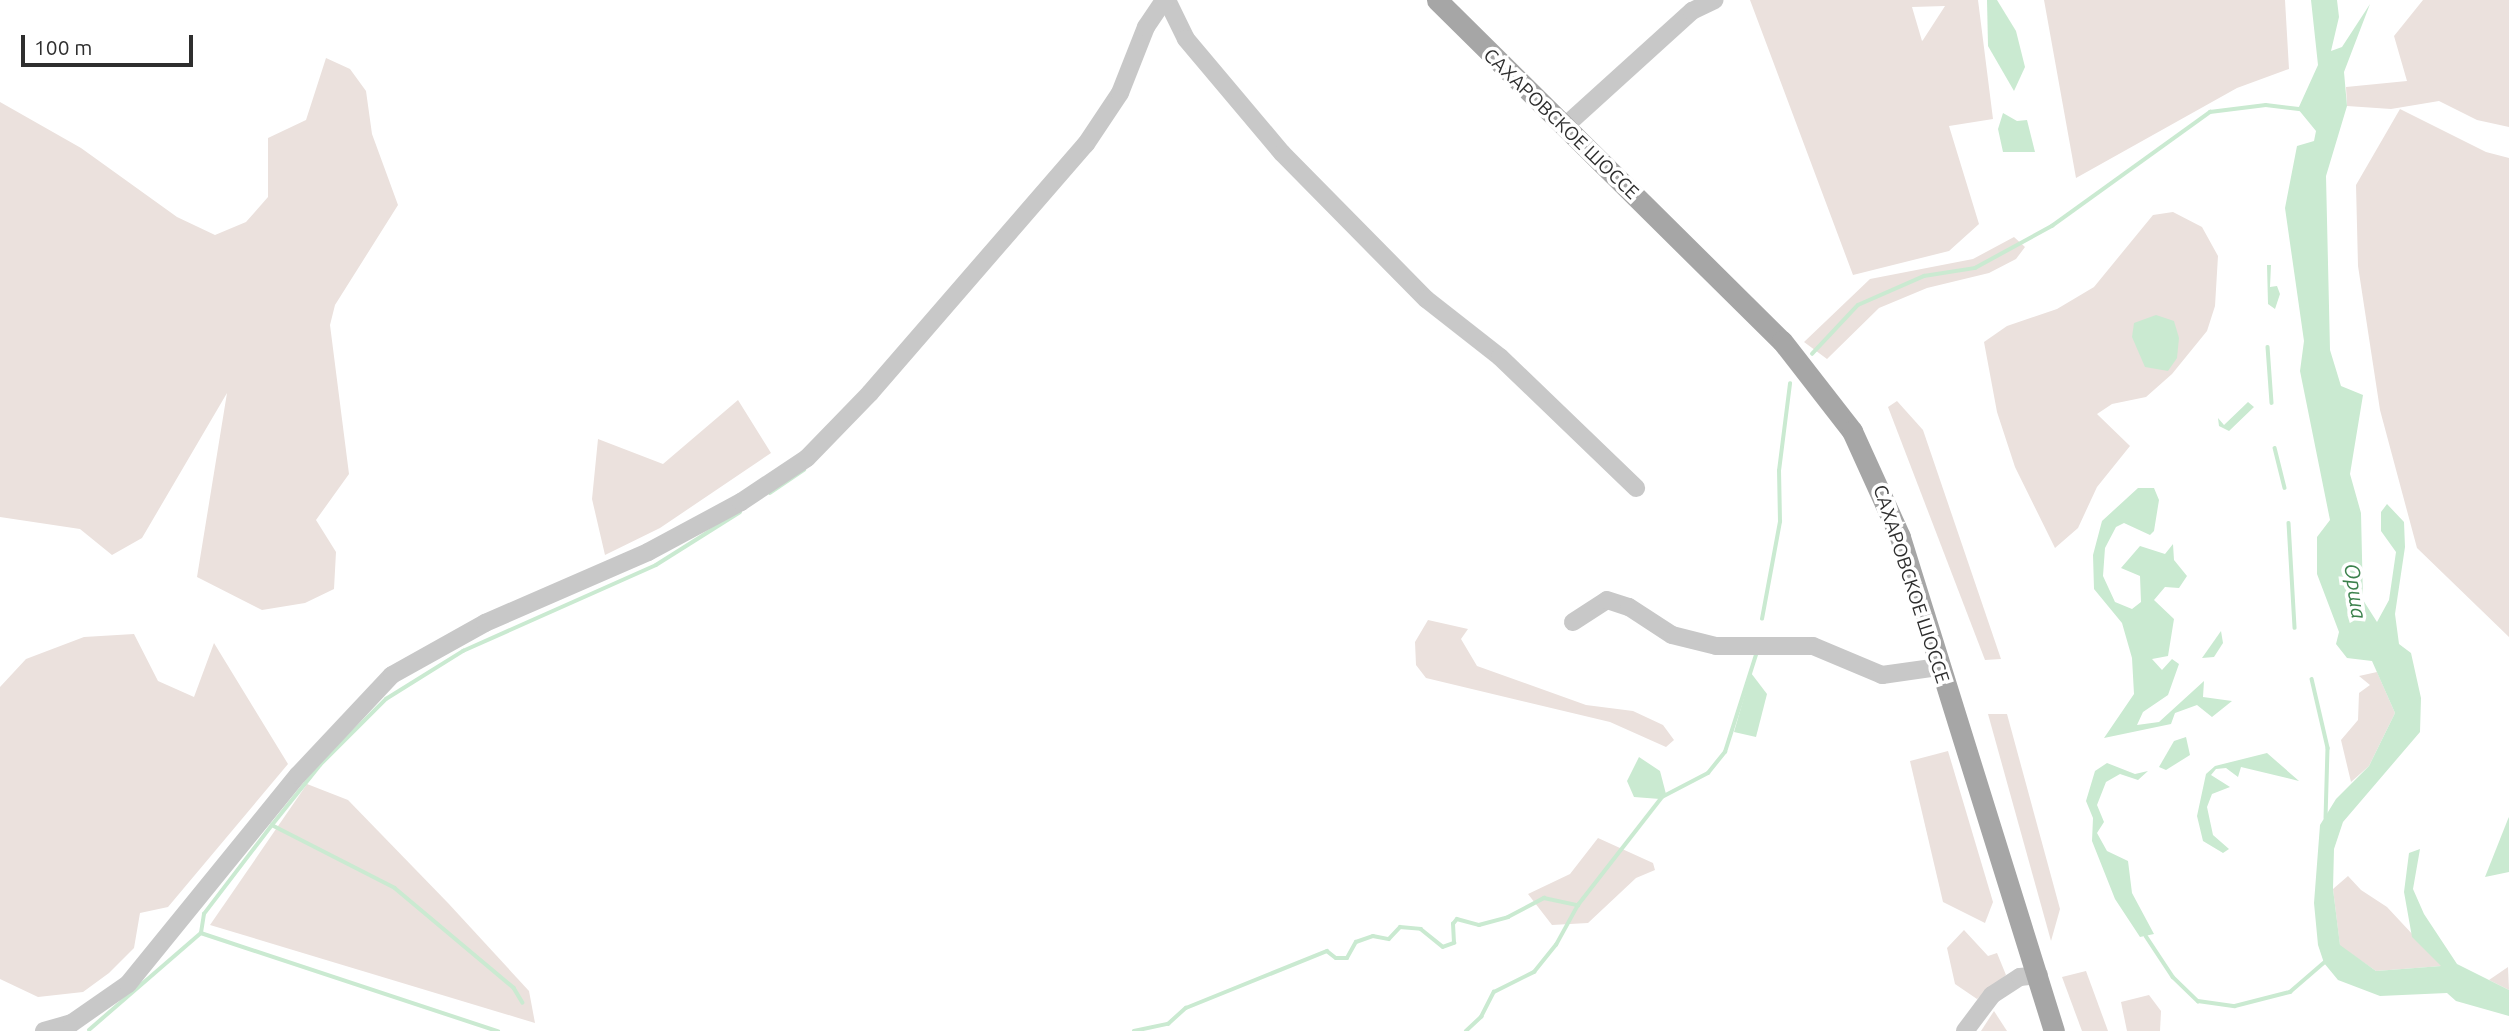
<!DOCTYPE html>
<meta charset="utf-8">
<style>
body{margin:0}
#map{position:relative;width:2509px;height:1031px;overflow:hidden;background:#fff;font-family:Ubuntu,sans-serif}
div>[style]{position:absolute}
.green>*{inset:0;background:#ebe1dd}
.water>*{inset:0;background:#caead1}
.stream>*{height:3.5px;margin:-1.75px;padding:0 1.75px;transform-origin:1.75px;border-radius:1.75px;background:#caead1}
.minor>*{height:18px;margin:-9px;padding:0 9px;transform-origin:9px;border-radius:9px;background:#c8c8c8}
.major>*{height:21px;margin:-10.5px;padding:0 10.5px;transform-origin:10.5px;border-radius:10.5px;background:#a6a6a6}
span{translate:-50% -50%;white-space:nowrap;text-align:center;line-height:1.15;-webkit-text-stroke:7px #fff;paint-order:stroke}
.street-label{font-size:19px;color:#2e2e2e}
.water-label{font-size:21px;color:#3b814c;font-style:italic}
.scale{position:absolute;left:21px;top:35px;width:172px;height:32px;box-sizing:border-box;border:4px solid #2e2e2e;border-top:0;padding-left:9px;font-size:21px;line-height:24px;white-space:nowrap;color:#2e2e2e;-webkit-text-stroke:5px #fff;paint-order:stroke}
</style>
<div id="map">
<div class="green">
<i style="clip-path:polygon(evenodd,1750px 0,1978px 0,1993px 119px,1949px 126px,1979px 224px,1949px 251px,1853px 275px,1750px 0,1945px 6px,1923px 40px,1922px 41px,1912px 7px,1945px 6px)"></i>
<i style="clip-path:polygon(2044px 0,2285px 0,2289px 69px,2237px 88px,2076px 178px)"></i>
<i style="clip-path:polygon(2423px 0,2509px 0,2509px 127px,2477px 120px,2439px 101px,2391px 109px,2347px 106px,2346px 87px,2407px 81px,2394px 36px)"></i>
<i style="clip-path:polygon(326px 58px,350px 69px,366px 91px,372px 134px,398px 205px,335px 305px,330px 325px,349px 474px,316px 520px,336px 552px,334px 589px,305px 603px,262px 610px,197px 577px,227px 393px,142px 538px,112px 555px,80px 529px,0 517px,0 102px,81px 148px,177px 217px,215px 235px,246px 222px,268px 197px,268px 138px,306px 120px)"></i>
<i style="clip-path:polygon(2400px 109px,2486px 152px,2509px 158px,2509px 637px,2417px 548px,2380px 410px,2358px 266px,2356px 185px)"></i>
<i style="clip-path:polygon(2173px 212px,2202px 227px,2218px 256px,2215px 306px,2207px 331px,2172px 374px,2146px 397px,2112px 404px,2097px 414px,2130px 446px,2097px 487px,2078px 528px,2055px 548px,2015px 467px,1997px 412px,1984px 342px,2007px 326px,2057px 309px,2094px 287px,2153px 215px)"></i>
<i style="clip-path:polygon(2014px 237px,2025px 247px,2016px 259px,1989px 273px,1927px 288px,1879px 308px,1827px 359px,1804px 342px,1870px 279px,1973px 259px)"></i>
<i style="clip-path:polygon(738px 400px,771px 453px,660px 528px,605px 555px,592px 499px,598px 439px,663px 464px)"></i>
<i style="clip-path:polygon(1897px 401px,1923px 430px,2001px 659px,1985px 660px,1888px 407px)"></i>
<i style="clip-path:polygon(1428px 620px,1468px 629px,1461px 639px,1477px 666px,1586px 705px,1633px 711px,1663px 725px,1674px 740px,1666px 747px,1610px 722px,1426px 678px,1416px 665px,1415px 642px)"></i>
<i style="clip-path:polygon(134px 634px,158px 681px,194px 697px,214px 643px,288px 764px,168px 907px,140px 913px,134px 948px,109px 973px,83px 992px,38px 997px,0 979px,0 687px,26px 659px,84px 637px)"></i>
<i style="clip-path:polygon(2377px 672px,2395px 713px,2369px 766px,2351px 782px,2341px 740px,2358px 720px,2359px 693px,2370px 685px,2359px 676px)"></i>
<i style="clip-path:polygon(1988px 714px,2007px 714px,2060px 909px,2051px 941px)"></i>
<i style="clip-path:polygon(1948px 751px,1993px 902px,1985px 923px,1943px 902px,1910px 761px)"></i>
<i style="clip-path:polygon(307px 784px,348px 800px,448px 903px,529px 991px,535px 1023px,210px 925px)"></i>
<i style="clip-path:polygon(1598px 838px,1653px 863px,1655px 870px,1636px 878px,1588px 923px,1552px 925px,1528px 894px,1570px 874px)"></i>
<i style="clip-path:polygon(2348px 876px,2361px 890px,2387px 907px,2442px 966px,2376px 971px,2340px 946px,2333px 889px)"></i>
<i style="clip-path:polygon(1964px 930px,1988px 956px,1997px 953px,2006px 975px,1977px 999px,1955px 984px,1947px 948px)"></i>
<i style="clip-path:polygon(2508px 967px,2509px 990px,2489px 980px)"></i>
<i style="clip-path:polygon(2086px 971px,2108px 1031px,2082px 1031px,2062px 977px)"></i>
<i style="clip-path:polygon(2149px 995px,2161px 1011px,2160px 1031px,2127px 1031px,2121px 1002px)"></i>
<i style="clip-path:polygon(1994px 1011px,2007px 1031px,1981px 1031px)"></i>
</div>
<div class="water">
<i style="clip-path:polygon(1987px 0,1997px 0,2016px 31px,2025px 67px,2014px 91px,1988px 46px)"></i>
<i style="clip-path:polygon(2311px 0,2337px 0,2339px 17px,2331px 51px,2342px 47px,2370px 4px,2344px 72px,2347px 106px,2326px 176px,2330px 350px,2341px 386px,2363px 395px,2350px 474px,2361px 513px,2363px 600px,2377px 622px,2389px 600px,2396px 552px,2381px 531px,2381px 512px,2387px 504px,2404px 522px,2405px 547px,2395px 614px,2399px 644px,2411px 653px,2421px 698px,2420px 732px,2343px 822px,2334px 849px,2333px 889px,2340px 945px,2376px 971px,2441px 966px,2412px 937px,2404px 892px,2409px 853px,2420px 849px,2413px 889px,2424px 914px,2457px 964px,2509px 990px,2509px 1016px,2456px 1001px,2447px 993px,2380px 996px,2338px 980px,2324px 963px,2318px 945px,2314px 903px,2320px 825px,2336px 799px,2369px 766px,2395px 713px,2372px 661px,2347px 658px,2336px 644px,2339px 632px,2317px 574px,2317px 537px,2330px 520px,2300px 371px,2304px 341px,2285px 208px,2297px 146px,2314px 141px,2316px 131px,2298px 109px,2318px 65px)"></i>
<i style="clip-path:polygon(2003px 113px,2017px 121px,2027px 120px,2035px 152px,2003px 152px,1998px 129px)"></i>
<i style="clip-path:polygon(2267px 265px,2271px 265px,2270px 287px,2277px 286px,2280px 294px,2275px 309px,2268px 304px)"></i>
<i style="clip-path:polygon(2156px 315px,2174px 321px,2179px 338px,2177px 358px,2168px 371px,2145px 367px,2132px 337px,2134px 323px)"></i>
<i style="clip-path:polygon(2248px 402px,2254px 407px,2229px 431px,2219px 426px,2218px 418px,2224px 425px)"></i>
<i style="clip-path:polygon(2138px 488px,2154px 488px,2159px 500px,2154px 531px,2150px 535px,2124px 523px,2116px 527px,2105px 548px,2103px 576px,2115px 602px,2132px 609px,2141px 602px,2140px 576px,2121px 568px,2140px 546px,2165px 554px,2173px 544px,2174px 560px,2187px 576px,2179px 588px,2165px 587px,2154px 600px,2174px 619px,2168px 656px,2152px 659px,2162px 670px,2172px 659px,2179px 664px,2168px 695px,2143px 712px,2137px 725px,2159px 722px,2204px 681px,2203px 697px,2232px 701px,2212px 717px,2197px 705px,2175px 713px,2171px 724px,2104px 738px,2134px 694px,2132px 658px,2122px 623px,2094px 589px,2093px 555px,2102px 521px)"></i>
<i style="clip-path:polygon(2221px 631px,2223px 643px,2214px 657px,2202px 658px)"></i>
<i style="clip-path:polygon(1751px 673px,1767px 694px,1756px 737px,1734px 732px)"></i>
<i style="clip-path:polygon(2186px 737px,2190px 755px,2166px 770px,2159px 767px,2174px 741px)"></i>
<i style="clip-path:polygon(2267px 753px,2299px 781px,2241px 767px,2238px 777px,2226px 768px,2216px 769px,2211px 775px,2230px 787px,2212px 794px,2207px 807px,2213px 835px,2229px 849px,2223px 853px,2203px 841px,2197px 816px,2206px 774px,2215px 766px)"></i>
<i style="clip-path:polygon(1639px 757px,1660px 771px,1666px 794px,1660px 799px,1634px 797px,1627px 781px)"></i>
<i style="clip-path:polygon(2107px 763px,2135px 774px,2148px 771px,2138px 780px,2120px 774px,2106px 782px,2097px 805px,2104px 822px,2097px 833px,2107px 851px,2128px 861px,2132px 893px,2154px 934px,2140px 937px,2115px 899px,2092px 841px,2093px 818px,2086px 801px,2095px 771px)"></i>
<i style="clip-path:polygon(2509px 817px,2509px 872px,2485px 877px,2508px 819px)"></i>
</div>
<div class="stream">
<i style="left:2268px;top:347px;width:56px;rotate:85.9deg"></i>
<i style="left:1812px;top:354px;width:67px;rotate:-46.8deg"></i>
<i style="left:1858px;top:305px;width:72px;rotate:-23.7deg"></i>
<i style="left:1924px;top:276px;width:52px;rotate:-8.9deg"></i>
<i style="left:1975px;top:268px;width:88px;rotate:-28.6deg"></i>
<i style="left:2052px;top:226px;width:195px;rotate:-35.8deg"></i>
<i style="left:2210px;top:112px;width:56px;rotate:-7.1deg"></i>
<i style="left:2266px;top:105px;width:35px;rotate:7deg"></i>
<i style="left:2275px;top:448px;width:41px;rotate:76deg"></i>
<i style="left:770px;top:493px;width:41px;rotate:-34.1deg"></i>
<i style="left:2289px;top:523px;width:105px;rotate:86.7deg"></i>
<i style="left:1762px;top:619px;width:99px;rotate:-79.5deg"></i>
<i style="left:1780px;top:522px;width:51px;rotate:-91.1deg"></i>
<i style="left:1779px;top:471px;width:88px;rotate:-82.8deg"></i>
<i style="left:2312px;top:679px;width:71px;rotate:76.9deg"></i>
<i style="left:2328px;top:748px;width:70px;rotate:91.6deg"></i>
<i style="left:272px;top:825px;width:138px;rotate:27.1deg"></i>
<i style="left:395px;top:888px;width:155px;rotate:40deg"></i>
<i style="left:514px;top:988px;width:17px;rotate:59deg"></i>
<i style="left:201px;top:933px;width:313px;rotate:18.3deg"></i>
<i style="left:2146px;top:936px;width:49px;rotate:56.6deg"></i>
<i style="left:2173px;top:977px;width:35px;rotate:44deg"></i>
<i style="left:2198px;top:1001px;width:37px;rotate:8deg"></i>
<i style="left:2235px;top:1006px;width:57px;rotate:-14.3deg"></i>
<i style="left:2290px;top:992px;width:48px;rotate:-40.7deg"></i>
<i style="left:89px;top:1030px;width:148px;rotate:-40.9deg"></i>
<i style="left:201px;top:933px;width:19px;rotate:-81deg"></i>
<i style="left:204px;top:914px;width:112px;rotate:-52.6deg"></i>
<i style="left:272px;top:825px;width:77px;rotate:-51.3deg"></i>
<i style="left:320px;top:765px;width:93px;rotate:-45deg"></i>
<i style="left:386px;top:699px;width:91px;rotate:-31.9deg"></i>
<i style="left:463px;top:651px;width:211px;rotate:-24deg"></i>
<i style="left:656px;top:565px;width:99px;rotate:-32.2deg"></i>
<i style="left:1134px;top:1031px;width:35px;rotate:-12deg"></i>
<i style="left:1168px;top:1024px;width:24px;rotate:-42deg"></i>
<i style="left:1186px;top:1008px;width:152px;rotate:-22deg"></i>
<i style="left:1327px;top:951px;width:11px;rotate:38deg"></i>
<i style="left:1336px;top:958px;width:11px"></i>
<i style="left:1347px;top:958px;width:18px;rotate:-61deg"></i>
<i style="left:1356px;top:942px;width:18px;rotate:-19deg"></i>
<i style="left:1373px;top:936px;width:16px;rotate:11deg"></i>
<i style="left:1389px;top:939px;width:16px;rotate:-47deg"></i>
<i style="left:1400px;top:927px;width:21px;rotate:5deg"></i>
<i style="left:1421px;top:929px;width:28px;rotate:39deg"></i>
<i style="left:1443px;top:947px;width:12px;rotate:-20deg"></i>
<i style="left:1454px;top:943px;width:19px;rotate:-93deg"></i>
<i style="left:1453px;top:924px;width:6px;rotate:-51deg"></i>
<i style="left:1457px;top:919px;width:23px;rotate:15deg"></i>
<i style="left:1479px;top:925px;width:30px;rotate:-15deg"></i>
<i style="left:1508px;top:917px;width:41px;rotate:-27.8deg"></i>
<i style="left:1544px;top:898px;width:35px;rotate:12deg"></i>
<i style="left:1578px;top:905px;width:137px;rotate:-52.1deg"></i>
<i style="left:1662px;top:797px;width:52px;rotate:-27.6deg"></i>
<i style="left:1708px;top:773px;width:27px;rotate:-51deg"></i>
<i style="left:1725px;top:752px;width:105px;rotate:-72.3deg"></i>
<i style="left:1466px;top:1031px;width:21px;rotate:-43deg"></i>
<i style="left:1481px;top:1017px;width:28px;rotate:-63deg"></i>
<i style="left:1494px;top:992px;width:45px;rotate:-26.6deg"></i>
<i style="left:1534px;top:972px;width:35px;rotate:-51deg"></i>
<i style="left:1556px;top:945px;width:46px;rotate:-61.2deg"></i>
</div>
<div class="minor">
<i style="left:1167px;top:0;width:43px;rotate:64deg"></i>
<i style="left:1186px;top:39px;width:149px;rotate:49.9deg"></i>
<i style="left:1282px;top:153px;width:205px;rotate:45.4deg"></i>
<i style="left:1426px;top:299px;width:94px;rotate:38.1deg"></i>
<i style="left:1500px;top:357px;width:189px;rotate:43.9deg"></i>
<i style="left:1564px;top:127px;width:173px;rotate:-42.2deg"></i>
<i style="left:1692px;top:11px;width:25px;rotate:-26deg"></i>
<i style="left:1573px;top:622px;width:40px;rotate:-32.9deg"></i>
<i style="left:1607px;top:600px;width:23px;rotate:18deg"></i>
<i style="left:1629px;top:607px;width:51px;rotate:33.1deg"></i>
<i style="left:1672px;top:635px;width:45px;rotate:14deg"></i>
<i style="left:1716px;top:646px;width:97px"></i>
<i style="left:1813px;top:646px;width:75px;rotate:22.8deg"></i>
<i style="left:1882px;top:675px;width:58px;rotate:-8deg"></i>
<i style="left:44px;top:1031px;width:29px;rotate:-16deg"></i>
<i style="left:72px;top:1023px;width:68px;rotate:-34.9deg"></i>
<i style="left:128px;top:984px;width:269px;rotate:-50.9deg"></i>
<i style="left:298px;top:775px;width:137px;rotate:-46.8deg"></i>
<i style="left:392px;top:675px;width:107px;rotate:-29.2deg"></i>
<i style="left:485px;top:623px;width:178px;rotate:-23.5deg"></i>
<i style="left:648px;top:552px;width:106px;rotate:-28.3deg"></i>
<i style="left:741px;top:502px;width:79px;rotate:-33.7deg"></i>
<i style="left:807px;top:458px;width:91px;rotate:-45.9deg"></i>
<i style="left:870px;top:393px;width:330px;rotate:-49.1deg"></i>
<i style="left:1086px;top:144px;width:61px;rotate:-56.3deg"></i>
<i style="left:1120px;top:93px;width:71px;rotate:-68.5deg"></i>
<i style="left:1146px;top:27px;width:32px;rotate:-56deg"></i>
<i style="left:1965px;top:1031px;width:45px;rotate:-53.1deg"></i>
<i style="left:1992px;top:995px;width:33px;rotate:-33deg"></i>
<i style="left:2020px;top:977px;width:19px;rotate:-6deg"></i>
</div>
<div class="major">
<i style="left:1437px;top:0;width:485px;rotate:44.7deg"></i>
<i style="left:1782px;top:341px;width:114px;rotate:52.1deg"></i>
<i style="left:1852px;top:431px;width:116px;rotate:65.6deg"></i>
<i style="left:1900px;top:537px;width:517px;rotate:72.69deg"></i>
</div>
<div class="street-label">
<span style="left:1561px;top:124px;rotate:44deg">САХАРОВСКОЕ ШОССЕ</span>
<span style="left:1911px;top:584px;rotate:72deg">САХАРОВСКОЕ ШОССЕ</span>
</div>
<div class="water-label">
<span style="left:2356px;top:591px;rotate:82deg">Орша</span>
</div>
<div class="scale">100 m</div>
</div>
